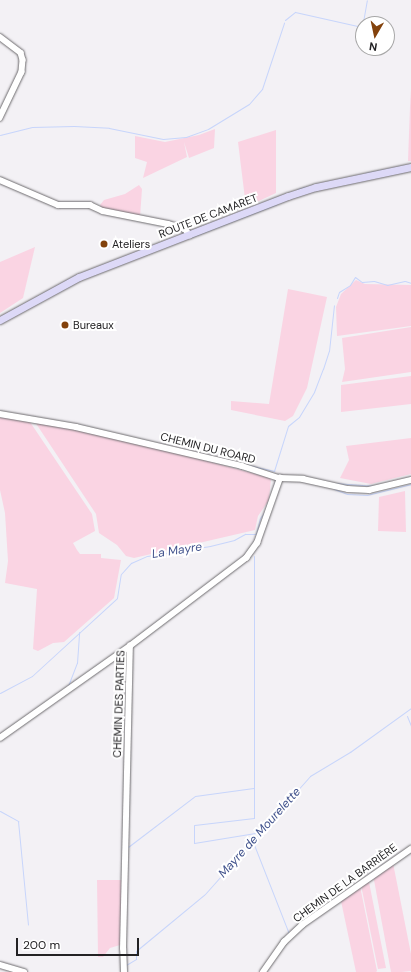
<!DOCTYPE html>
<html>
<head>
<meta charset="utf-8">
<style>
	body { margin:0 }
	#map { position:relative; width:411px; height:972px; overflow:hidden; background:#f3f1f5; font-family:"DM Sans",sans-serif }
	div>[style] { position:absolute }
	.green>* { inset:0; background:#fad4e3 }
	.stream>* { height:1px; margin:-0.5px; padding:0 0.5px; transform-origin:0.5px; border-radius:0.5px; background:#c7d5fb }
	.roads { filter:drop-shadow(0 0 1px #6d6b6e) drop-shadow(0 0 1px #6d6b6e) }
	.minor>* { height:5.5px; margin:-2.75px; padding:0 2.75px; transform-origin:2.75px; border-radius:2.75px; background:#fff }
	.major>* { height:7px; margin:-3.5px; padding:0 3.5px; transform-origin:3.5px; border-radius:3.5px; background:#ddd9f7 }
	.dots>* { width:11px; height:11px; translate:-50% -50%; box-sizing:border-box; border:2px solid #fff; border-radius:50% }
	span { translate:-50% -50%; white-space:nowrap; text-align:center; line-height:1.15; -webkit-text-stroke:4px #fff; paint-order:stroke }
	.street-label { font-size:11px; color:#232224 }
	.poi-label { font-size:11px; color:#232224 }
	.left { translate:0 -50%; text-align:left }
	.water-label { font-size:12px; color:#42538d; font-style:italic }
	.north { position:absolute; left:355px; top:16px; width:40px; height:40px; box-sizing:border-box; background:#fff; border:1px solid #a7a7a7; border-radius:50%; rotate:189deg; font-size:11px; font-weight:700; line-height:16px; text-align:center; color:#232224 }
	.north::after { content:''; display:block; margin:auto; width:14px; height:18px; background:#83420c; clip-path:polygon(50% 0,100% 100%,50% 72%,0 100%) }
	.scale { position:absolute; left:16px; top:938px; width:123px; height:18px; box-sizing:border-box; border:2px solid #232224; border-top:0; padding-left:5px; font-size:12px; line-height:14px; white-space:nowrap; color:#232224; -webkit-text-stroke:3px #fff; paint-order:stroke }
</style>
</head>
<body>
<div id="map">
	<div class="green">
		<i style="clip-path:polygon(411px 89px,411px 161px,408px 161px,410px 107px)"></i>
		<i style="clip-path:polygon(215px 129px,214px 148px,189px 158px,184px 142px,187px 157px,143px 178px,147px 162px,135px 158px,135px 136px,165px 142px,199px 135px)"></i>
		<i style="clip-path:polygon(276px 130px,276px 193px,246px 207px,238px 142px)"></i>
		<i style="clip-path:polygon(139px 185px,142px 189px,140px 217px,102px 209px,100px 205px,104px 200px,125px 194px)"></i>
		<i style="clip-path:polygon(35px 247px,23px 298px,0 313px,0 262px)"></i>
		<i style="clip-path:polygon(356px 280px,365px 284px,411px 285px,411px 326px,337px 336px,336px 307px,341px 294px)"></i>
		<i style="clip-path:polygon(288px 289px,327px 297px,307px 388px,293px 416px,285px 421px,231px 410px,231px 401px,269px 404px)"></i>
		<i style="clip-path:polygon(411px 327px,411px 372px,342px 382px,345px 369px,342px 338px)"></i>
		<i style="clip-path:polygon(411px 376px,411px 404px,341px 412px,341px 385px)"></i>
		<i style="clip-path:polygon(0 417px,28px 419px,92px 514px,95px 531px,73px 543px,77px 550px,80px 554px,101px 554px,101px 558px,121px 560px,114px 598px,64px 642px,53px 643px,38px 651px,33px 649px,37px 589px,5px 583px,8px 561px,5px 513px,0 490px)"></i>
		<i style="clip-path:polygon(41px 421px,188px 456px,271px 478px,269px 500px,258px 516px,255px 530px,134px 558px,126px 556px,117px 545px,99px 533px,96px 514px,35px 422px)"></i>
		<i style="clip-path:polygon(411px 438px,411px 474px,371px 484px,340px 478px,349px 460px,346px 446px)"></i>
		<i style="clip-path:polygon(405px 491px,406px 532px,378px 531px,379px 497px)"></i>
		<i style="clip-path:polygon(393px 863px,411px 954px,411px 971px,402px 972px,391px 972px,374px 880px,375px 875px)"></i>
		<i style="clip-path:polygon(97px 880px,122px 880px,120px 945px,110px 948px,103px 957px,98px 957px)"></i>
		<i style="clip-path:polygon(369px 882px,386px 968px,378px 969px,361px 885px)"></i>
		<i style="clip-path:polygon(360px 886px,377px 971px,376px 972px,356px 972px,341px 901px)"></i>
	</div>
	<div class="stream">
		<i style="left:285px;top:20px;width:13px;rotate:-39deg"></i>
		<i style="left:295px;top:12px;width:64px;rotate:12.7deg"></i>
		<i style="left:357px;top:26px;width:7px;rotate:-34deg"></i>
		<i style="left:363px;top:22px;width:22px;rotate:-80deg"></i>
		<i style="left:0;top:135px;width:33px;rotate:-14deg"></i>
		<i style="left:32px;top:127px;width:42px;rotate:-1.4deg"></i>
		<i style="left:74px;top:126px;width:35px;rotate:3deg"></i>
		<i style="left:109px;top:128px;width:55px;rotate:11.5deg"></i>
		<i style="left:163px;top:139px;width:23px;rotate:-5deg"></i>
		<i style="left:186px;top:137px;width:23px;rotate:-20deg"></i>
		<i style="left:208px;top:129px;width:48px;rotate:-31.4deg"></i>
		<i style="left:249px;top:104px;width:20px;rotate:-49deg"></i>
		<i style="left:262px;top:89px;width:70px;rotate:-71.6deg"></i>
		<i style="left:365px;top:173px;width:37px;rotate:-11deg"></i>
		<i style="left:298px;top:189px;width:7px;rotate:-16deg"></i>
		<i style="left:191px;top:237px;width:92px;rotate:-21deg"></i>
		<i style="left:337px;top:298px;width:6px;rotate:-72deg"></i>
		<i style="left:339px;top:292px;width:13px;rotate:-32deg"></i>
		<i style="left:350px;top:285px;width:9px;rotate:-58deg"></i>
		<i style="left:355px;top:277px;width:9px;rotate:36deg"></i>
		<i style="left:362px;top:282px;width:12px;rotate:-5deg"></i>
		<i style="left:374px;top:281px;width:14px;rotate:17deg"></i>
		<i style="left:387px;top:285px;width:18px;rotate:-13deg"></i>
		<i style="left:405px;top:281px;width:6px;rotate:18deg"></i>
		<i style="left:196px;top:452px;width:5px;rotate:22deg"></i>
		<i style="left:210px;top:456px;width:66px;rotate:13.2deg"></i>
		<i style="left:274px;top:471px;width:47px;rotate:-72.7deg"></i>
		<i style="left:288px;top:426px;width:14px;rotate:-39deg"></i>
		<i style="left:299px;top:417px;width:29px;rotate:-59deg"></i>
		<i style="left:314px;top:392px;width:25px;rotate:-69deg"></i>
		<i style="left:323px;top:369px;width:19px;rotate:-72deg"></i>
		<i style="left:329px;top:351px;width:46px;rotate:-83.8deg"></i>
		<i style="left:280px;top:475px;width:5px;rotate:11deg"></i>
		<i style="left:328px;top:482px;width:5px;rotate:11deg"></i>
		<i style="left:334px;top:483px;width:39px;rotate:4deg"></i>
		<i style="left:334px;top:489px;width:14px;rotate:21deg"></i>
		<i style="left:347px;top:494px;width:20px;rotate:3deg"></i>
		<i style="left:367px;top:495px;width:45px;rotate:-14deg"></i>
		<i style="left:270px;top:498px;width:21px;rotate:-73deg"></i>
		<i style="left:254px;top:556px;width:262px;rotate:90deg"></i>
		<i style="left:254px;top:818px;width:60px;rotate:173.3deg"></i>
		<i style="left:194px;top:825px;width:18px;rotate:90deg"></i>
		<i style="left:194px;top:843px;width:62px;rotate:-9.3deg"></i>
		<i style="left:68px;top:686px;width:25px;rotate:-69deg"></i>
		<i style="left:77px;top:663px;width:31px;rotate:-86deg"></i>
		<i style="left:0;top:693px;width:36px;rotate:-28deg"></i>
		<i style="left:32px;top:676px;width:115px;rotate:-42.5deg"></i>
		<i style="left:117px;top:598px;width:24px;rotate:-81deg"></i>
		<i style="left:121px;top:574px;width:15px;rotate:-48deg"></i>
		<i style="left:131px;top:563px;width:17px;rotate:-24deg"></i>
		<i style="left:147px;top:556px;width:64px;rotate:-9deg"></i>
		<i style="left:210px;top:546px;width:25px;rotate:-14deg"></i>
		<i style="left:234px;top:540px;width:13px;rotate:-29deg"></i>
		<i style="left:245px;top:534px;width:11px"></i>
		<i style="left:256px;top:534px;width:16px;rotate:-76deg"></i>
		<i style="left:260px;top:518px;width:10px;rotate:-53deg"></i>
		<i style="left:407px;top:716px;width:11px;rotate:68deg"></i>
		<i style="left:0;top:811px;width:21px;rotate:29deg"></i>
		<i style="left:18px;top:821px;width:104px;rotate:84.5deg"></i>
		<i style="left:253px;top:842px;width:99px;rotate:68.6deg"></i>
		<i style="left:128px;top:847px;width:84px;rotate:-37.3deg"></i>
		<i style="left:195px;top:796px;width:59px;rotate:-7.9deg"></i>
		<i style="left:126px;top:965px;width:12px;rotate:-31deg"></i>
		<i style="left:136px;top:959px;width:8px;rotate:-90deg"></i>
		<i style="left:136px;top:951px;width:89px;rotate:-39.6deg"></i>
		<i style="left:205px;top:894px;width:158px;rotate:-48.3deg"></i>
		<i style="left:310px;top:776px;width:47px;rotate:-31deg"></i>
		<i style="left:350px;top:752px;width:75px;rotate:-35.8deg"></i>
	</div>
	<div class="roads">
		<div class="minor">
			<i style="left:0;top:37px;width:26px;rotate:37deg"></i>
			<i style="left:21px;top:53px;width:7px;rotate:74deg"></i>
			<i style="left:23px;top:60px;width:12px;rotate:95deg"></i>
			<i style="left:22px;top:72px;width:51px;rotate:115.6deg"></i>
			<i style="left:0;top:180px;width:63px;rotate:23.3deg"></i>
			<i style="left:58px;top:205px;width:32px"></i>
			<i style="left:90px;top:205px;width:14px;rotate:25deg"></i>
			<i style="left:103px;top:211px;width:66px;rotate:11.3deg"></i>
			<i style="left:168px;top:224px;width:18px;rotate:16deg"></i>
			<i style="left:185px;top:229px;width:8px;rotate:50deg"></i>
			<i style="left:0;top:414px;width:77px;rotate:9.7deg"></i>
			<i style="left:76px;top:427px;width:171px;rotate:13.2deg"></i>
			<i style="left:242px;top:466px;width:40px;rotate:18deg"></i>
			<i style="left:280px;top:478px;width:23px;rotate:2deg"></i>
			<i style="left:303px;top:479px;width:46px;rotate:12.5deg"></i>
			<i style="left:348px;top:489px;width:21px;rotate:3deg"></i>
			<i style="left:369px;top:490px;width:43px;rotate:-13.4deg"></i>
			<i style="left:0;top:738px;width:159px;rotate:-35.3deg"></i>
			<i style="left:130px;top:646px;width:146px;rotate:-37.2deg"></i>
			<i style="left:246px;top:558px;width:19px;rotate:-54deg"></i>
			<i style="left:257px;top:543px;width:69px;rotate:-70.5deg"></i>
			<i style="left:0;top:965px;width:25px;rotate:16deg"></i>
			<i style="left:124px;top:972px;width:23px;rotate:-92deg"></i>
			<i style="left:123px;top:949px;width:303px;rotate:-88.7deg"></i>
			<i style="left:263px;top:972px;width:37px;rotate:-55deg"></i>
			<i style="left:284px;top:942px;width:25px;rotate:-43deg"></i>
			<i style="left:302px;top:925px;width:133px;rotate:-34.9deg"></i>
		</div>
		<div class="major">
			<i style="left:0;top:320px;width:90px;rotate:-28.6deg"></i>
			<i style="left:79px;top:277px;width:224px;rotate:-21.2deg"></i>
			<i style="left:288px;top:196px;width:29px;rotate:-18deg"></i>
			<i style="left:316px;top:187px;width:97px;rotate:-11.9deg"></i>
		</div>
	</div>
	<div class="dots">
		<i style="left:104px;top:244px;background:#83420c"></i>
		<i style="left:65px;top:325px;background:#83420c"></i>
	</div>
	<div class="street-label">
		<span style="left:208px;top:216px;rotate:-21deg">ROUTE DE CAMARET</span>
		<span style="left:208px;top:448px;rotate:14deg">CHEMIN DU ROARD</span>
		<span style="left:119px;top:704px;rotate:-88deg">CHEMIN DES PARTIES</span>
		<span style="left:345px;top:883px;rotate:-36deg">CHEMIN DE LA BARRIÈRE</span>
	</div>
	<div class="poi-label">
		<span class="left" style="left:112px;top:244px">Ateliers</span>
		<span class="left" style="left:73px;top:325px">Bureaux</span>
	</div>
	<div class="water-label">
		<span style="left:177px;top:551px;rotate:-9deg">La Mayre</span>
		<span style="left:260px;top:833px;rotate:-48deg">Mayre de Mourelette</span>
	</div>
	<div class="north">N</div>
	<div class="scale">200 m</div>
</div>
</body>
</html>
